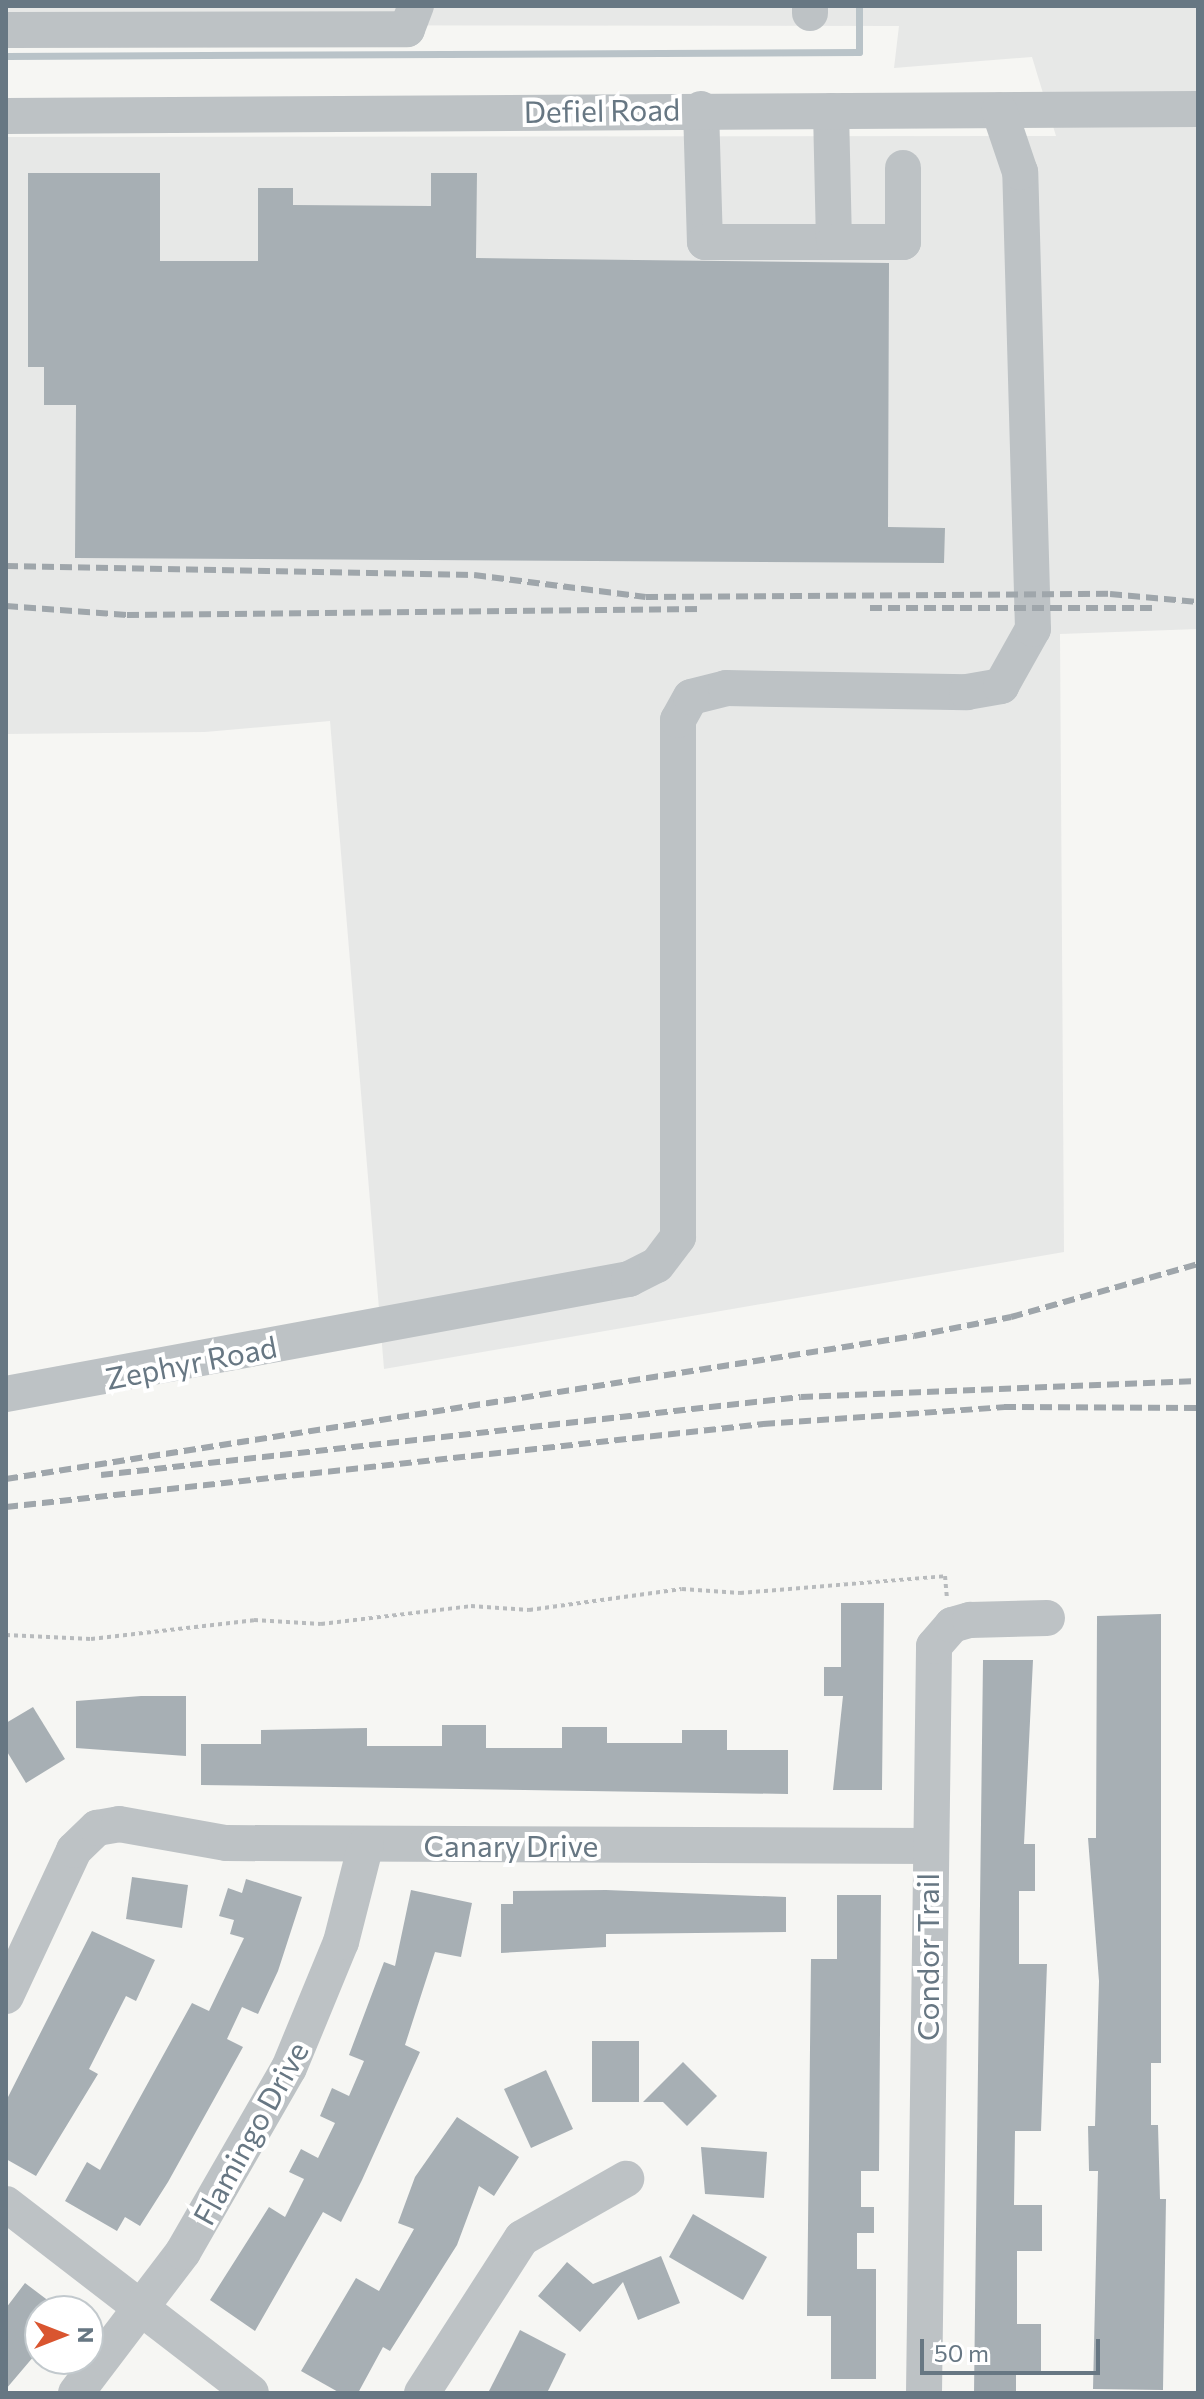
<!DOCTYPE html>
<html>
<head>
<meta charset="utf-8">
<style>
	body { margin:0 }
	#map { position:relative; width:1204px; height:2399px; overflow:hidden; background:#f6f6f3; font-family:Commissioner,sans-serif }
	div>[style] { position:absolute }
	.built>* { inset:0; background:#e7e8e7 }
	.stream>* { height:7px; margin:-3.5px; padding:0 3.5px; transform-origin:3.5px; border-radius:3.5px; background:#b9c3c8 }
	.building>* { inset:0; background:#a7afb4 }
	.path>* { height:4px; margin-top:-2px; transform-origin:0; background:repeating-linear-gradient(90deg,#b8bbbd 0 4px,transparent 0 8px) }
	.minor>* { height:36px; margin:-18px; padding:0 18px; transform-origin:18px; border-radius:18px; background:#bdc2c5 }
	.rail>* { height:6px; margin-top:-3px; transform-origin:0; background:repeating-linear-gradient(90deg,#9fa6ab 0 12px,transparent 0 18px) }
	span { translate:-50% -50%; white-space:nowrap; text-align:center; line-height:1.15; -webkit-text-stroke:8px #fff; paint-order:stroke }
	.street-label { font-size:30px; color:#677783 }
	.frame { position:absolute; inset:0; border:8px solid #677783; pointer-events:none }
	.north { position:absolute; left:24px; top:2295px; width:80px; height:80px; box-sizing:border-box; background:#fff; border:2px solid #c2c9cd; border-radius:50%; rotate:90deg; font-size:22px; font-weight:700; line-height:32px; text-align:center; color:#677783 }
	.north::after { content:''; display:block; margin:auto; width:28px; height:36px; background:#d95530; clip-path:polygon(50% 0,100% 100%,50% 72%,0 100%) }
	.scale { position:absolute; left:920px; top:2339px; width:180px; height:36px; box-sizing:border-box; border:4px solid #677783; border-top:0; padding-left:10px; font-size:24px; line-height:28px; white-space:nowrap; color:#677783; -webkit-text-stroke:6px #fff; paint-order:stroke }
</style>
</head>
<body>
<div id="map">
	<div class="built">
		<i style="clip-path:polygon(6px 6px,1198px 6px,1198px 629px,1060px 634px,1064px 1252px,384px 1369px,330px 721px,205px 732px,6px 734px,6px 137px,1056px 136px,1032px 57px,894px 68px,899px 26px,6px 25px)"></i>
	</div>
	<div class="stream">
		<i style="left:6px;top:56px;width:853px;rotate:-0.27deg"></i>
		<i style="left:859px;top:52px;width:45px;rotate:-90deg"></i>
	</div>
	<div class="building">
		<i style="clip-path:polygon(28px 173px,160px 173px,160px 261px,258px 261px,258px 188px,293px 188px,293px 205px,431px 206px,431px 173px,477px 173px,476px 258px,889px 263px,888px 527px,945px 528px,944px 563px,75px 558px,76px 405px,44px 405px,44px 367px,28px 367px)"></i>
		<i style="clip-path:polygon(841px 1603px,884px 1603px,882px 1790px,833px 1790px,843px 1696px,824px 1696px,824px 1667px,841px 1667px)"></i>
		<i style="clip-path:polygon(1161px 1614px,1161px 2063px,1151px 2063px,1151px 2125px,1158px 2125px,1160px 2199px,1166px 2199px,1163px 2390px,1093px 2389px,1098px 2171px,1089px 2171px,1088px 2126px,1095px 2126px,1099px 1981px,1088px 1838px,1096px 1838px,1097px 1616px)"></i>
		<i style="clip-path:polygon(983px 1660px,1033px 1660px,1024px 1844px,1035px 1844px,1035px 1891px,1019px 1891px,1019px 1964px,1047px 1964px,1041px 2131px,1015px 2131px,1014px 2205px,1042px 2205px,1042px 2251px,1017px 2251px,1017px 2324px,1041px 2324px,1041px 2372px,1016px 2372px,1016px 2393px,974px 2393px)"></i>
		<i style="clip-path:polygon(141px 1696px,186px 1696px,186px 1756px,76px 1748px,76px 1701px)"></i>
		<i style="clip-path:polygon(33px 1707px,65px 1759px,26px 1783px,6px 1750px,6px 1723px)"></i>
		<i style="clip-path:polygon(442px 1725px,486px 1725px,486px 1748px,562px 1748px,562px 1727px,607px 1727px,607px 1743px,682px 1743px,682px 1730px,727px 1730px,727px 1750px,788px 1750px,788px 1794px,201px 1785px,201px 1744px,261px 1744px,261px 1730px,367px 1728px,367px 1746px,442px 1746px)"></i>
		<i style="clip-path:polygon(132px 1877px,188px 1885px,182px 1928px,126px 1919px)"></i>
		<i style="clip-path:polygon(246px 1879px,302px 1897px,278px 1971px,258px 2014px,242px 2007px,227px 2039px,243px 2047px,168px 2182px,140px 2226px,125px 2217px,117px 2231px,65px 2201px,87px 2162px,100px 2170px,192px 2003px,209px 2011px,244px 1938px,230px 1934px,234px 1920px,219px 1916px,228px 1888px,242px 1893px)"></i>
		<i style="clip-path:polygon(411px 1890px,472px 1903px,461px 1957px,435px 1952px,405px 2045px,420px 2052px,362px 2180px,341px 2222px,323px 2212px,255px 2331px,210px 2300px,269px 2207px,285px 2217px,304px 2179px,289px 2172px,301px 2149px,318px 2158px,335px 2123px,320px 2116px,332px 2088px,349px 2096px,364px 2061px,349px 2055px,384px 1962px,395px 1966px)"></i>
		<i style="clip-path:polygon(606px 1890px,786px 1897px,786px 1932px,606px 1934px,606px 1947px,501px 1953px,501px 1904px,513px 1904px,513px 1891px)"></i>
		<i style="clip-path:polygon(837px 1895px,881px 1895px,879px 2171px,861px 2171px,861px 2207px,874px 2207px,874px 2233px,857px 2233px,857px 2269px,876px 2269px,876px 2379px,831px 2379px,831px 2316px,807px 2316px,811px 1959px,837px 1959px)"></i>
		<i style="clip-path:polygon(92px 1931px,155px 1960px,136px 2001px,126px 1996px,89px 2069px,98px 2074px,36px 2176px,6px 2159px,6px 2101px)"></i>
		<i style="clip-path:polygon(592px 2041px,639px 2041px,639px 2102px,592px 2102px)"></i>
		<i style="clip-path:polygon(683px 2062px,717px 2096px,687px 2126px,663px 2102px,643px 2102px)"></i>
		<i style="clip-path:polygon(546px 2070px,573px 2129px,531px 2148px,504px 2089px)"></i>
		<i style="clip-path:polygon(457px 2117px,519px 2157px,494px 2196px,479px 2186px,457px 2245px,390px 2351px,383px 2347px,358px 2393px,340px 2393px,301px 2371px,356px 2278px,379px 2291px,414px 2229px,398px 2223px,415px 2177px)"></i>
		<i style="clip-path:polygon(701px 2147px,767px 2152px,764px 2198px,705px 2194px)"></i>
		<i style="clip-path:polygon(693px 2214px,767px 2257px,743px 2300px,669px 2257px)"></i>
		<i style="clip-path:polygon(661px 2256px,680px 2303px,638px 2320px,623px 2282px,580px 2332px,538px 2296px,567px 2262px,593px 2284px)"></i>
		<i style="clip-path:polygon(25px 2283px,62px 2311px,40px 2311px,40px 2349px,6px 2389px,6px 2308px)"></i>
		<i style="clip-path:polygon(520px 2330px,566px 2354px,547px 2393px,488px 2393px)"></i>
	</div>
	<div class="path">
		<i style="left:6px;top:1635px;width:85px;rotate:2.7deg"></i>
		<i style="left:91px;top:1639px;width:164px;rotate:-6.6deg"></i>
		<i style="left:254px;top:1620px;width:67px;rotate:3.4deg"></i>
		<i style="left:321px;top:1624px;width:151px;rotate:-6.8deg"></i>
		<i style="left:471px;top:1606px;width:58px;rotate:3.9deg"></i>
		<i style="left:529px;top:1610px;width:154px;rotate:-7.8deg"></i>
		<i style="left:682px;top:1589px;width:58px;rotate:3.9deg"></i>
		<i style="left:740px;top:1593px;width:206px;rotate:-4.7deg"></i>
		<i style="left:945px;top:1576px;width:22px;rotate:85deg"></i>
	</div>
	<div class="minor">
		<i style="left:810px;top:13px;width:7px;rotate:-90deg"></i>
		<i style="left:6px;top:30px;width:401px;rotate:-0.1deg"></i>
		<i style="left:407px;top:29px;width:25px;rotate:-69deg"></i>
		<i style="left:701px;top:109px;width:133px;rotate:88.3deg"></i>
		<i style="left:705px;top:242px;width:129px"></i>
		<i style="left:831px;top:111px;width:131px;rotate:88.7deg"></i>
		<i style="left:834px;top:242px;width:69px"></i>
		<i style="left:903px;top:242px;width:74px;rotate:-90deg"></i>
		<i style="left:6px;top:116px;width:1192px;rotate:-0.34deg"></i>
		<i style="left:6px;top:1394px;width:634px;rotate:-10.46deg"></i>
		<i style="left:629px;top:1279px;width:31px;rotate:-27deg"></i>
		<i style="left:657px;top:1265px;width:35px;rotate:-53deg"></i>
		<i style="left:678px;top:1237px;width:517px;rotate:-90deg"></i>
		<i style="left:678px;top:720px;width:26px;rotate:-61deg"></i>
		<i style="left:691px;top:697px;width:36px;rotate:-14deg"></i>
		<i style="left:726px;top:688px;width:241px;rotate:1deg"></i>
		<i style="left:967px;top:692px;width:35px;rotate:-10deg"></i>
		<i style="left:1001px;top:686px;width:65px;rotate:-60.7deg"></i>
		<i style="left:1033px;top:629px;width:457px;rotate:-91.6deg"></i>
		<i style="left:1020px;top:172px;width:65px;rotate:-108.7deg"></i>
		<i style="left:6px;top:1996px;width:161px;rotate:-65deg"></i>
		<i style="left:74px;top:1850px;width:32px;rotate:-44deg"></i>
		<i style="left:97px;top:1828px;width:22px;rotate:-10deg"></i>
		<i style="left:119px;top:1824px;width:109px;rotate:10.1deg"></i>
		<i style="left:226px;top:1843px;width:702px;rotate:0.24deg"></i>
		<i style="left:6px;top:2204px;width:309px;rotate:37.6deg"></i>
		<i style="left:76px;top:2393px;width:177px;rotate:-52.8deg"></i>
		<i style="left:183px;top:2252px;width:212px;rotate:-60.1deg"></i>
		<i style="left:289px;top:2068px;width:136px;rotate:-67.6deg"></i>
		<i style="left:341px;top:1942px;width:101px;rotate:-75.7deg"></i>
		<i style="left:422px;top:2393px;width:184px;rotate:-57.2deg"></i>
		<i style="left:522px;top:2238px;width:120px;rotate:-29.6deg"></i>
		<i style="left:924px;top:2393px;width:747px;rotate:-89.23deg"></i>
		<i style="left:934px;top:1646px;width:28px;rotate:-49deg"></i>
		<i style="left:952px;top:1625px;width:19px;rotate:-16deg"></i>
		<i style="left:970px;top:1620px;width:77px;rotate:-1.5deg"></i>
	</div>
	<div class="rail">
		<i style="left:6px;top:566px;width:468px;rotate:1.1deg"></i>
		<i style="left:474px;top:575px;width:173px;rotate:7.3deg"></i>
		<i style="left:646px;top:597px;width:464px;rotate:-0.4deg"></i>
		<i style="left:1110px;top:594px;width:88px;rotate:5.2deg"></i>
		<i style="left:6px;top:606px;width:121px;rotate:4.3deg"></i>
		<i style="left:127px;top:615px;width:575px;rotate:-0.6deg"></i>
		<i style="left:870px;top:608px;width:284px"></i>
		<i style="left:101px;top:1475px;width:704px;rotate:-6.36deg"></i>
		<i style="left:801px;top:1397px;width:397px;rotate:-2.3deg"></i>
		<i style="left:6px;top:1479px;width:919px;rotate:-8.95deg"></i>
		<i style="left:914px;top:1336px;width:99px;rotate:-11.1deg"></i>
		<i style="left:1011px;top:1317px;width:194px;rotate:-15.8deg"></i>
		<i style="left:6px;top:1507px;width:762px;rotate:-6.26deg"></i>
		<i style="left:763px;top:1424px;width:242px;rotate:-4deg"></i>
		<i style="left:1004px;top:1407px;width:194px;rotate:0.3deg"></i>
	</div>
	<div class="street-label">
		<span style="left:602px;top:110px;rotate:-1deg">Defiel Road</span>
		<span style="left:191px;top:1362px;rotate:-11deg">Zephyr Road</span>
		<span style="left:511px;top:1845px">Canary Drive</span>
		<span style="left:927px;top:1957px;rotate:-90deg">Condor Trail</span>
		<span style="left:250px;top:2133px;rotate:-61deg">Flamingo Drive</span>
	</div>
	<div class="frame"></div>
	<div class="north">N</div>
	<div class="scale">50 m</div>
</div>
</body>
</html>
